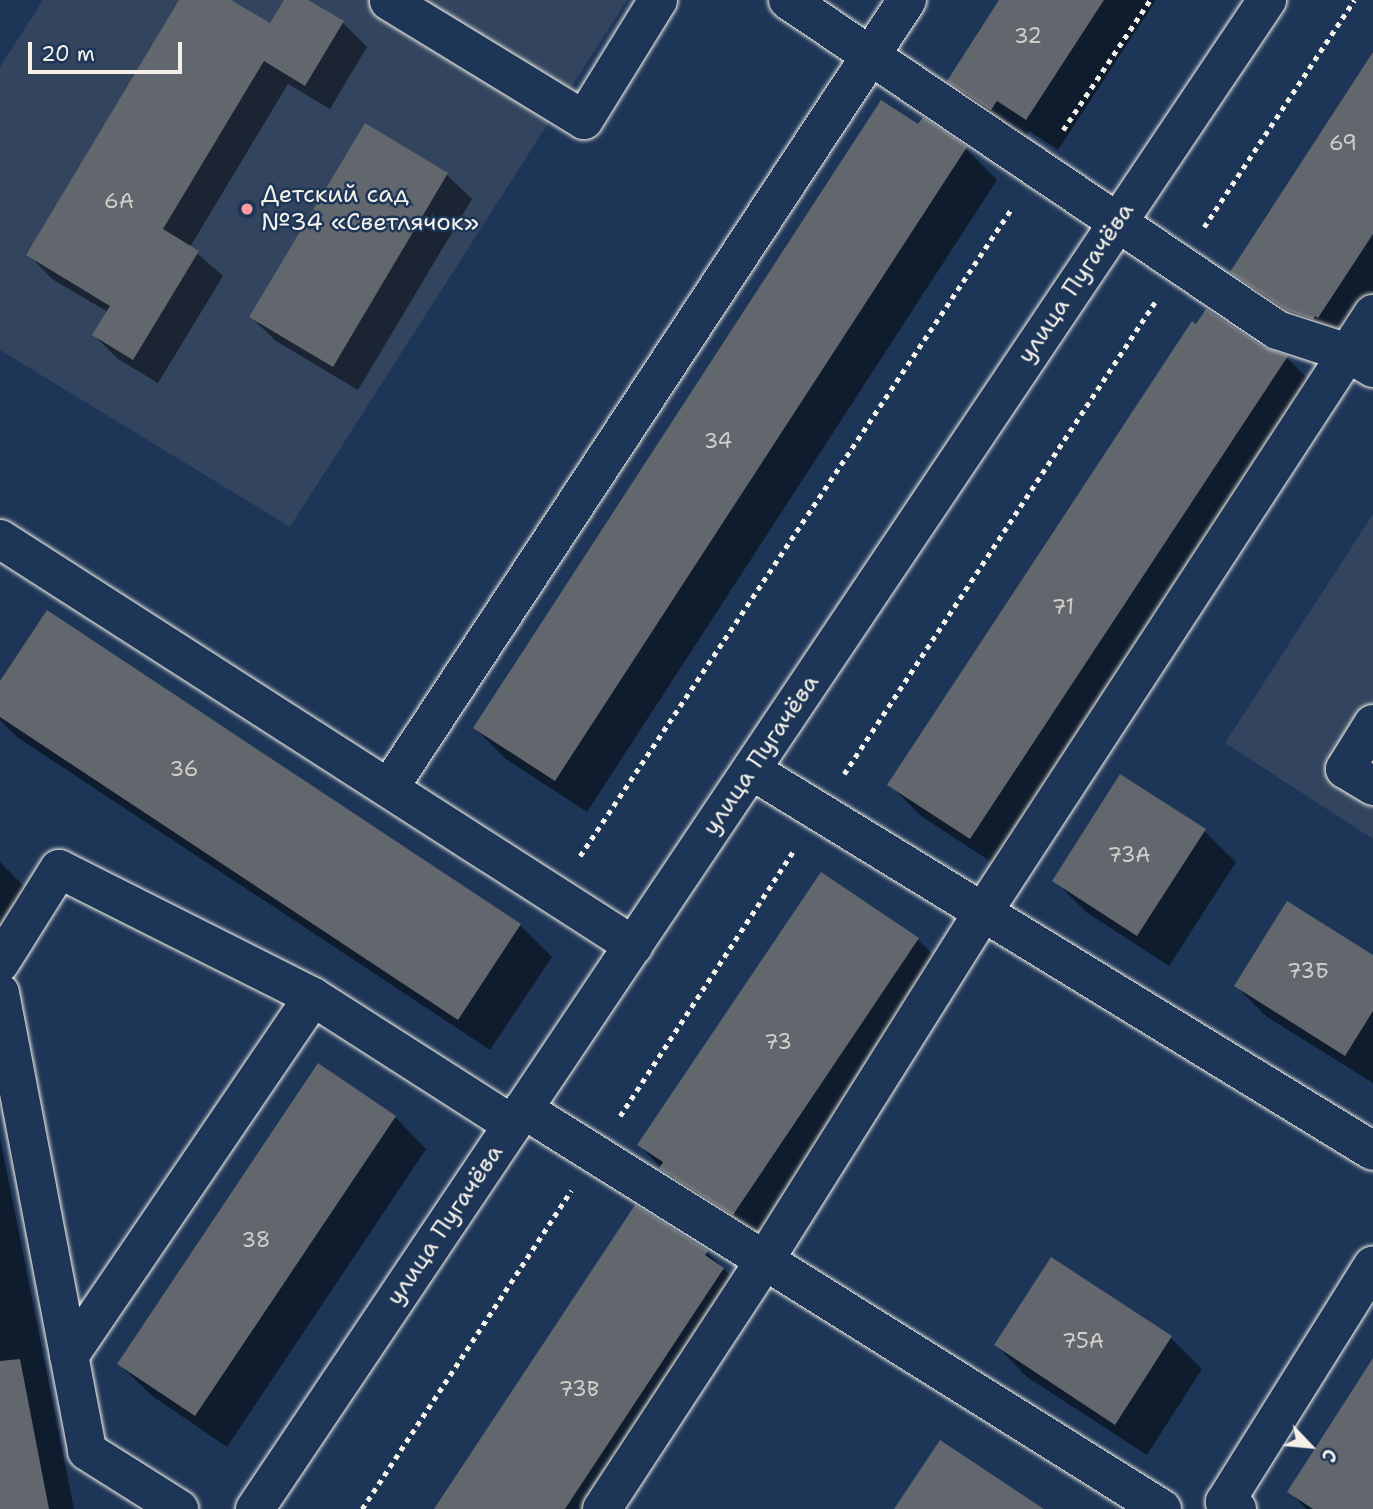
<!DOCTYPE html>
<html>
<head>
<meta charset="utf-8">
<style>
	body { margin:0 }
	#map { position:relative; width:1373px; height:1509px; overflow:hidden; background:#1d3557; font-family:"Shantell Sans",sans-serif }
	div>[style] { position:absolute }
	.built>* { inset:0; background:#32445e }
	.shadow>* { inset:0; background:#0007 }
	.building>* { inset:0; background:#62666d }
	.path>* { height:4.5px; margin-top:-2.25px; transform-origin:0; background:repeating-linear-gradient(90deg,#f4f1e8 0 5px,transparent 0 10px) }
	.roads { filter:drop-shadow(0 0 2px #f4f1e8) drop-shadow(0 0 2px #f4f1e8) }
	.minor>* { height:38px; margin:-19px; padding:0 19px; transform-origin:19px; border-radius:19px; background:#1d3557 }
	.dots>* { width:19px; height:19px; translate:-50% -50%; box-sizing:border-box; border:4px solid #1d3557; border-radius:50% }
	span { translate:-50% -50%; white-space:nowrap; text-align:center; line-height:1.15; -webkit-text-stroke:5px #1d3557; paint-order:stroke }
	.number-label { font-size:21px; color:#d0cec9 }
	.number-label span { -webkit-text-stroke-width:0 }
	.poi-label { font-size:24px; color:#f4f1e8 }
	.left { translate:0 -50%; text-align:left }
	.street-label { font-size:24px; color:#f4f1e8 }
	.north { position:absolute; left:1275px; top:1411px; width:70px; height:70px; -webkit-text-stroke:5px #1d3557; paint-order:stroke; rotate:116deg; font-size:19px; font-weight:700; line-height:28px; text-align:center; color:#f4f1e8 }
	.north::after { content:''; display:block; margin:auto; width:24px; height:32px; background:#f4f1e8; clip-path:polygon(50% 0,100% 100%,50% 72%,0 100%) }
	.scale { position:absolute; left:28px; top:42px; width:154px; height:32px; box-sizing:border-box; border:4px solid #f4f1e8; border-top:0; padding-left:9px; font-size:21px; line-height:24px; white-space:nowrap; color:#f4f1e8; -webkit-text-stroke:5px #1d3557; paint-order:stroke }
</style>
</head>
<body>
<div id="map">
	<div class="built">
		<i style="clip-path:polygon(43px 0,627px 0,290px 527px,0 350px,0 67px)"></i>
		<i style="clip-path:polygon(1373px 514px,1373px 839px,1225px 743px)"></i>
	</div>
	<div class="shadow">
		<i style="clip-path:polygon(181px 0,228px 0,271px 25px,286px 0,305px 0,343px 23px,367px 47px,330px 109px,288px 84px,190px 247px,223px 276px,158px 383px,118px 359px,94px 335px,108px 312px,52px 279px,28px 254px)"></i>
		<i style="clip-path:polygon(1001px 0,1156px 0,1058px 150px,1029px 131px,1023px 141px,980px 112px,949px 80px)"></i>
		<i style="clip-path:polygon(1373px 56px,1373px 313px,1350px 349px,1264px 303px,1232px 272px)"></i>
		<i style="clip-path:polygon(365px 126px,447px 175px,472px 199px,358px 390px,276px 341px,251px 317px)"></i>
		<i style="clip-path:polygon(919px 126px,966px 149px,997px 180px,587px 812px,506px 759px,475px 728px)"></i>
		<i style="clip-path:polygon(1264px 350px,1287px 358px,1318px 389px,1002px 869px,921px 816px,889px 784px)"></i>
		<i style="clip-path:polygon(48px 612px,520px 925px,552px 957px,490px 1050px,17px 737px,0 720px,0 684px)"></i>
		<i style="clip-path:polygon(1204px 831px,1236px 862px,1169px 966px,1086px 912px,1054px 880px)"></i>
		<i style="clip-path:polygon(0 862px,31px 893px,0 939px)"></i>
		<i style="clip-path:polygon(821px 874px,918px 940px,950px 971px,765px 1245px,693px 1200px,639px 1145px)"></i>
		<i style="clip-path:polygon(1373px 957px,1373px 1083px,1267px 1017px,1236px 986px)"></i>
		<i style="clip-path:polygon(395px 1117px,426px 1149px,227px 1447px,151px 1395px,119px 1364px)"></i>
		<i style="clip-path:polygon(0 1138px,74px 1509px,0 1509px)"></i>
		<i style="clip-path:polygon(636px 1207px,707px 1252px,739px 1284px,617px 1509px,436px 1509px)"></i>
		<i style="clip-path:polygon(1051px 1260px,1171px 1338px,1202px 1369px,1147px 1455px,1027px 1377px,996px 1345px)"></i>
		<i style="clip-path:polygon(1373px 1361px,1373px 1509px,1306px 1509px,1289px 1491px)"></i>
	</div>
	<div class="building">
		<i style="clip-path:polygon(179px 0,231px 0,270px 23px,284px 0,308px 0,344px 21px,305px 86px,264px 61px,163px 229px,199px 251px,133px 360px,92px 335px,110px 306px,26px 255px)"></i>
		<i style="clip-path:polygon(999px 0,1104px 0,1026px 120px,997px 101px,991px 110px,947px 81px)"></i>
		<i style="clip-path:polygon(1373px 52px,1373px 234px,1318px 318px,1315px 316px,1313px 319px,1287px 310px,1230px 272px)"></i>
		<i style="clip-path:polygon(881px 100px,918px 124px,923px 117px,967px 147px,555px 781px,473px 728px)"></i>
		<i style="clip-path:polygon(365px 123px,448px 173px,333px 367px,249px 317px)"></i>
		<i style="clip-path:polygon(1206px 309px,1265px 348px,1288px 356px,970px 839px,887px 785px,1192px 321px,1196px 324px)"></i>
		<i style="clip-path:polygon(47px 610px,521px 924px,458px 1020px,0 717px,0 681px)"></i>
		<i style="clip-path:polygon(1120px 774px,1206px 829px,1137px 936px,1052px 881px)"></i>
		<i style="clip-path:polygon(821px 872px,919px 938px,733px 1215px,659px 1168px,663px 1162px,637px 1145px)"></i>
		<i style="clip-path:polygon(1287px 901px,1373px 955px,1373px 1011px,1345px 1056px,1234px 986px)"></i>
		<i style="clip-path:polygon(318px 1063px,396px 1116px,195px 1416px,117px 1364px)"></i>
		<i style="clip-path:polygon(635px 1205px,708px 1251px,705px 1255px,724px 1268px,565px 1509px,434px 1509px)"></i>
		<i style="clip-path:polygon(1051px 1257px,1172px 1336px,1115px 1425px,994px 1345px)"></i>
		<i style="clip-path:polygon(1373px 1358px,1373px 1509px,1313px 1509px,1287px 1492px)"></i>
		<i style="clip-path:polygon(20px 1359px,49px 1509px,0 1509px,0 1361px)"></i>
		<i style="clip-path:polygon(940px 1440px,1044px 1509px,894px 1509px)"></i>
	</div>
	<div class="path">
		<i style="left:1063px;top:130px;width:156px;rotate:-56.2deg"></i>
		<i style="left:1204px;top:227px;width:272px;rotate:-56.5deg"></i>
		<i style="left:844px;top:774px;width:565px;rotate:-56.62deg"></i>
		<i style="left:580px;top:856px;width:779px;rotate:-56.31deg"></i>
		<i style="left:620px;top:1116px;width:319px;rotate:-56.8deg"></i>
		<i style="left:362px;top:1509px;width:381px;rotate:-56.7deg"></i>
	</div>
	<div class="roads">
		<div class="minor">
			<i style="left:788px;top:0;width:590px;rotate:34.01deg"></i>
			<i style="left:1277px;top:330px;width:75px;rotate:17.9deg"></i>
			<i style="left:1348px;top:353px;width:29px;rotate:31deg"></i>
			<i style="left:389px;top:1px;width:228px;rotate:31.4deg"></i>
			<i style="left:584px;top:120px;width:141px;rotate:-58.3deg"></i>
			<i style="left:0;top:539px;width:753px;rotate:32.7deg"></i>
			<i style="left:1373px;top:724px;width:53px;rotate:121.9deg"></i>
			<i style="left:1345px;top:769px;width:33px;rotate:31deg"></i>
			<i style="left:751px;top:770px;width:729px;rotate:31.49deg"></i>
			<i style="left:389px;top:788px;width:943px;rotate:-56.68deg"></i>
			<i style="left:0;top:963px;width:111px;rotate:-57.9deg"></i>
			<i style="left:59px;top:869px;width:284px;rotate:26.7deg"></i>
			<i style="left:0;top:993px;width:466px;rotate:79.2deg"></i>
			<i style="left:87px;top:1451px;width:109px;rotate:32.2deg"></i>
			<i style="left:523px;top:1109px;width:754px;rotate:32.05deg"></i>
			<i style="left:69px;top:1356px;width:434px;rotate:-55.8deg"></i>
			<i style="left:313px;top:997px;width:237px;rotate:32.6deg"></i>
			<i style="left:255px;top:1509px;width:1817px;rotate:-56.15deg"></i>
			<i style="left:602px;top:1509px;width:296px;rotate:-56.8deg"></i>
			<i style="left:764px;top:1261px;width:412px;rotate:-57.9deg"></i>
			<i style="left:983px;top:912px;width:714px;rotate:-56.89deg"></i>
			<i style="left:1237px;top:1509px;width:14px;rotate:-150deg"></i>
			<i style="left:1225px;top:1502px;width:279px;rotate:-58deg"></i>
		</div>
	</div>
	<div class="dots">
		<i style="left:247px;top:209px;background:#ff9aa2"></i>
	</div>
	<div class="number-label">
		<span style="left:1028px;top:36px">32</span>
		<span style="left:1343px;top:143px">69</span>
		<span style="left:119px;top:201px">6А</span>
		<span style="left:718px;top:441px">34</span>
		<span style="left:1063px;top:607px">71</span>
		<span style="left:184px;top:769px">36</span>
		<span style="left:1129px;top:855px">73А</span>
		<span style="left:1308px;top:971px">73Б</span>
		<span style="left:778px;top:1042px">73</span>
		<span style="left:256px;top:1240px">38</span>
		<span style="left:1083px;top:1341px">75А</span>
		<span style="left:579px;top:1389px">73В</span>
	</div>
	<div class="poi-label">
		<span class="left" style="left:261px;top:209px">Детский сад<br>№34 «Светлячок»</span>
	</div>
	<div class="street-label">
		<span style="left:1076px;top:283px;rotate:-56deg">улица Пугачёва</span>
		<span style="left:761px;top:755px;rotate:-56deg">улица Пугачёва</span>
		<span style="left:445px;top:1225px;rotate:-56deg">улица Пугачёва</span>
	</div>
	<div class="north">С</div>
	<div class="scale">20 m</div>
</div>
</body>
</html>
